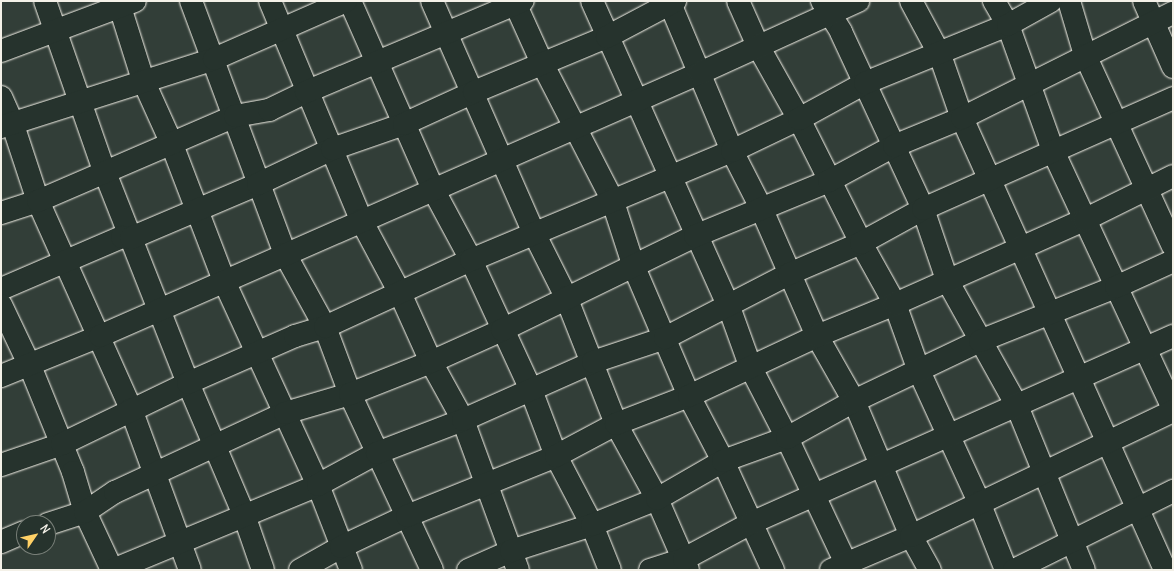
<!DOCTYPE html>
<html>
<head>
<meta charset="utf-8">
<style>
	body { margin:0 }
	#map { position:relative; width:1174px; height:571px; overflow:hidden; background:#323e38; font-family:Delius,sans-serif }
	div>[style] { position:absolute }
	.roads { filter:drop-shadow(0 0 1px #f4f1e8) drop-shadow(0 0 1px #f4f1e8) }
	.minor>* { height:22px; margin:-11px; padding:0 11px; transform-origin:11px; border-radius:11px; background:#26332d }
	span { translate:-50% -50%; white-space:nowrap; text-align:center; line-height:1.15; -webkit-text-stroke:4px #26332d; paint-order:stroke }
	.frame { position:absolute; inset:0; border:2px solid #f4f1e8; pointer-events:none }
	.north { position:absolute; left:16px; top:515px; width:40px; height:40px; box-sizing:border-box; background:#26332d; border:1px solid #787f78; border-radius:50%; rotate:56deg; font-size:11px; font-weight:700; line-height:16px; text-align:center; color:#f4f1e8 }
	.north::after { content:''; display:block; margin:auto; width:14px; height:18px; background:#ffd166; clip-path:polygon(50% 0,100% 100%,50% 72%,0 100%) }
</style>
</head>
<body>
<div id="map">
	<div class="roads">
		<div class="minor">
			<i style="left:45px;top:1px;width:179px;rotate:70.8deg"></i>
			<i style="left:104px;top:170px;width:229px;rotate:68.5deg"></i>
			<i style="left:188px;top:383px;width:143px;rotate:67deg"></i>
			<i style="left:244px;top:515px;width:58px;rotate:70.9deg"></i>
			<i style="left:191px;top:1px;width:270px;rotate:69.6deg"></i>
			<i style="left:285px;top:254px;width:83px;rotate:61.3deg"></i>
			<i style="left:325px;top:327px;width:72px;rotate:69.5deg"></i>
			<i style="left:350px;top:394px;width:194px;rotate:65deg"></i>
			<i style="left:270px;top:1px;width:237px;rotate:67.4deg"></i>
			<i style="left:361px;top:220px;width:83px;rotate:61.9deg"></i>
			<i style="left:400px;top:293px;width:76px;rotate:65.8deg"></i>
			<i style="left:431px;top:362px;width:66px;rotate:61.1deg"></i>
			<i style="left:463px;top:420px;width:160px;rotate:69.9deg"></i>
			<i style="left:350px;top:1px;width:206px;rotate:66.2deg"></i>
			<i style="left:433px;top:189px;width:81px;rotate:61.8deg"></i>
			<i style="left:471px;top:260px;width:143px;rotate:65.2deg"></i>
			<i style="left:531px;top:390px;width:71px;rotate:69.3deg"></i>
			<i style="left:556px;top:456px;width:78px;rotate:62.4deg"></i>
			<i style="left:592px;top:525px;width:48px;rotate:68.2deg"></i>
			<i style="left:432px;top:1px;width:253px;rotate:66.3deg"></i>
			<i style="left:534px;top:233px;width:72px;rotate:63.4deg"></i>
			<i style="left:566px;top:297px;width:136px;rotate:68.5deg"></i>
			<i style="left:616px;top:424px;width:85px;rotate:61.3deg"></i>
			<i style="left:657px;top:499px;width:77px;rotate:66.4deg"></i>
			<i style="left:514px;top:1px;width:68px;rotate:65.7deg"></i>
			<i style="left:542px;top:63px;width:153px;rotate:62.8deg"></i>
			<i style="left:612px;top:199px;width:71px;rotate:72.1deg"></i>
			<i style="left:634px;top:267px;width:140px;rotate:66.9deg"></i>
			<i style="left:689px;top:396px;width:73px;rotate:62.4deg"></i>
			<i style="left:723px;top:461px;width:120px;rotate:65.4deg"></i>
			<i style="left:592px;top:1px;width:335px;rotate:65.9deg"></i>
			<i style="left:729px;top:307px;width:65px;rotate:70.2deg"></i>
			<i style="left:751px;top:368px;width:79px;rotate:62.8deg"></i>
			<i style="left:787px;top:438px;width:146px;rotate:64.8deg"></i>
			<i style="left:669px;top:1px;width:163px;rotate:67.2deg"></i>
			<i style="left:732px;top:151px;width:66px;rotate:63deg"></i>
			<i style="left:762px;top:210px;width:137px;rotate:66.4deg"></i>
			<i style="left:817px;top:336px;width:75px;rotate:60.4deg"></i>
			<i style="left:854px;top:401px;width:147px;rotate:67.1deg"></i>
			<i style="left:911px;top:536px;width:39px;rotate:61deg"></i>
			<i style="left:738px;top:1px;width:49px;rotate:66deg"></i>
			<i style="left:758px;top:46px;width:84px;rotate:60.7deg"></i>
			<i style="left:799px;top:119px;width:139px;rotate:63.4deg"></i>
			<i style="left:861px;top:243px;width:70px;rotate:60.9deg"></i>
			<i style="left:895px;top:304px;width:71px;rotate:70.3deg"></i>
			<i style="left:919px;top:371px;width:144px;rotate:65.4deg"></i>
			<i style="left:979px;top:502px;width:73px;rotate:68.3deg"></i>
			<i style="left:822px;top:1px;width:36px;rotate:58deg"></i>
			<i style="left:841px;top:32px;width:195px;rotate:65.1deg"></i>
			<i style="left:923px;top:209px;width:75px;rotate:71.3deg"></i>
			<i style="left:947px;top:280px;width:144px;rotate:60.9deg"></i>
			<i style="left:1017px;top:406px;width:177px;rotate:67.8deg"></i>
			<i style="left:911px;top:1px;width:61px;rotate:61.8deg"></i>
			<i style="left:940px;top:55px;width:67px;rotate:70.8deg"></i>
			<i style="left:962px;top:118px;width:495px;rotate:65.8deg"></i>
			<i style="left:994px;top:1px;width:28px;rotate:60deg"></i>
			<i style="left:1008px;top:25px;width:134px;rotate:70.3deg"></i>
			<i style="left:1053px;top:151px;width:284px;rotate:65deg"></i>
			<i style="left:1069px;top:1px;width:56px;rotate:73.5deg"></i>
			<i style="left:1085px;top:55px;width:210px;rotate:65.3deg"></i>
			<i style="left:1144px;top:1px;width:72px;rotate:66.3deg"></i>
			<i style="left:120px;top:7px;width:77px;rotate:72.5deg"></i>
			<i style="left:143px;top:80px;width:68px;rotate:65.7deg"></i>
			<i style="left:171px;top:142px;width:149px;rotate:69.1deg"></i>
			<i style="left:224px;top:281px;width:225px;rotate:65.3deg"></i>
			<i style="left:318px;top:485px;width:91px;rotate:68.8deg"></i>
			<i style="left:1px;top:51px;width:143px;rotate:-20.5deg"></i>
			<i style="left:1px;top:97px;width:27px;rotate:66deg"></i>
			<i style="left:12px;top:122px;width:83px;rotate:71.8deg"></i>
			<i style="left:38px;top:201px;width:228px;rotate:65.9deg"></i>
			<i style="left:131px;top:409px;width:171px;rotate:69.9deg"></i>
			<i style="left:1px;top:127px;width:224px;rotate:-17.7deg"></i>
			<i style="left:214px;top:59px;width:144px;rotate:-23.7deg"></i>
			<i style="left:1px;top:213px;width:39px;rotate:-18deg"></i>
			<i style="left:38px;top:201px;width:215px;rotate:-23.3deg"></i>
			<i style="left:235px;top:116px;width:35px;rotate:-10deg"></i>
			<i style="left:269px;top:110px;width:41px;rotate:-25.9deg"></i>
			<i style="left:306px;top:92px;width:235px;rotate:-22.8deg"></i>
			<i style="left:1px;top:289px;width:132px;rotate:-23.3deg"></i>
			<i style="left:122px;top:237px;width:9px;rotate:6deg"></i>
			<i style="left:131px;top:238px;width:138px;rotate:-23deg"></i>
			<i style="left:258px;top:184px;width:82px;rotate:-25.3deg"></i>
			<i style="left:332px;top:149px;width:76px;rotate:-19.1deg"></i>
			<i style="left:404px;top:124px;width:77px;rotate:-24.6deg"></i>
			<i style="left:474px;top:92px;width:144px;rotate:-22.5deg"></i>
			<i style="left:607px;top:37px;width:77px;rotate:-27.9deg"></i>
			<i style="left:1px;top:305px;width:68px;rotate:64.6deg"></i>
			<i style="left:30px;top:366px;width:114px;rotate:67.9deg"></i>
			<i style="left:73px;top:472px;width:42px;rotate:73.3deg"></i>
			<i style="left:85px;top:512px;width:64px;rotate:65deg"></i>
			<i style="left:1px;top:376px;width:107px;rotate:-22deg"></i>
			<i style="left:100px;top:336px;width:655px;rotate:-23.67deg"></i>
			<i style="left:700px;top:73px;width:174px;rotate:-24.5deg"></i>
			<i style="left:1px;top:465px;width:65px;rotate:-19deg"></i>
			<i style="left:62px;top:444px;width:140px;rotate:-25.8deg"></i>
			<i style="left:188px;top:383px;width:117px;rotate:-23.7deg"></i>
			<i style="left:295px;top:336px;width:31px;rotate:-17deg"></i>
			<i style="left:325px;top:327px;width:161px;rotate:-24.7deg"></i>
			<i style="left:471px;top:260px;width:283px;rotate:-22.7deg"></i>
			<i style="left:732px;top:151px;width:74px;rotate:-25.5deg"></i>
			<i style="left:799px;top:119px;width:75px;rotate:-28.6deg"></i>
			<i style="left:865px;top:83px;width:154px;rotate:-22.1deg"></i>
			<i style="left:1008px;top:25px;width:49px;rotate:-29.2deg"></i>
			<i style="left:48px;top:524px;width:39px;rotate:-18deg"></i>
			<i style="left:85px;top:512px;width:36px;rotate:-34deg"></i>
			<i style="left:115px;top:492px;width:187px;rotate:-24.9deg"></i>
			<i style="left:285px;top:413px;width:68px;rotate:-16.3deg"></i>
			<i style="left:350px;top:394px;width:87px;rotate:-21.6deg"></i>
			<i style="left:431px;top:362px;width:78px;rotate:-24.3deg"></i>
			<i style="left:502px;top:330px;width:215px;rotate:-26deg"></i>
			<i style="left:695px;top:236px;width:145px;rotate:-22.3deg"></i>
			<i style="left:829px;top:181px;width:74px;rotate:-28.3deg"></i>
			<i style="left:894px;top:146px;width:74px;rotate:-22.4deg"></i>
			<i style="left:962px;top:118px;width:236px;rotate:-26.5deg"></i>
			<i style="left:1px;top:542px;width:25px;rotate:-23deg"></i>
			<i style="left:113px;top:570px;width:222px;rotate:-22.5deg"></i>
			<i style="left:318px;top:485px;width:67px;rotate:-28.5deg"></i>
			<i style="left:377px;top:453px;width:92px;rotate:-21deg"></i>
			<i style="left:463px;top:420px;width:142px;rotate:-24deg"></i>
			<i style="left:593px;top:362px;width:76px;rotate:-18.4deg"></i>
			<i style="left:665px;top:338px;width:140px;rotate:-27.3deg"></i>
			<i style="left:789px;top:274px;width:78px;rotate:-23.3deg"></i>
			<i style="left:861px;top:243px;width:71px;rotate:-28.7deg"></i>
			<i style="left:923px;top:209px;width:274px;rotate:-23.9deg"></i>
			<i style="left:300px;top:570px;width:47px;rotate:-29.3deg"></i>
			<i style="left:341px;top:547px;width:73px;rotate:-25.2deg"></i>
			<i style="left:407px;top:516px;width:161px;rotate:-21.9deg"></i>
			<i style="left:556px;top:456px;width:68px;rotate:-28.1deg"></i>
			<i style="left:616px;top:424px;width:78px;rotate:-21deg"></i>
			<i style="left:689px;top:396px;width:141px;rotate:-25.1deg"></i>
			<i style="left:817px;top:336px;width:84px;rotate:-22.3deg"></i>
			<i style="left:895px;top:304px;width:207px;rotate:-24deg"></i>
			<i style="left:1084px;top:220px;width:99px;rotate:-26.3deg"></i>
			<i style="left:468px;top:570px;width:47px;rotate:-23.8deg"></i>
			<i style="left:511px;top:551px;width:85px;rotate:-17.8deg"></i>
			<i style="left:592px;top:525px;width:70px;rotate:-21.8deg"></i>
			<i style="left:657px;top:499px;width:76px;rotate:-29.9deg"></i>
			<i style="left:723px;top:461px;width:68px;rotate:-19.8deg"></i>
			<i style="left:787px;top:438px;width:77px;rotate:-28.9deg"></i>
			<i style="left:854px;top:401px;width:140px;rotate:-25.5deg"></i>
			<i style="left:980px;top:341px;width:146px;rotate:-21.7deg"></i>
			<i style="left:1116px;top:287px;width:63px;rotate:-24.5deg"></i>
			<i style="left:650px;top:570px;width:36px;rotate:-18deg"></i>
			<i style="left:684px;top:559px;width:76px;rotate:-28.2deg"></i>
			<i style="left:751px;top:523px;width:462px;rotate:-23.9deg"></i>
			<i style="left:831px;top:570px;width:87px;rotate:-23deg"></i>
			<i style="left:911px;top:536px;width:290px;rotate:-25.5deg"></i>
			<i style="left:1014px;top:570px;width:178px;rotate:-26.4deg"></i>
		</div>
	</div>
	<div class="frame"></div>
	<div class="north">N</div>
</div>
</body>
</html>
